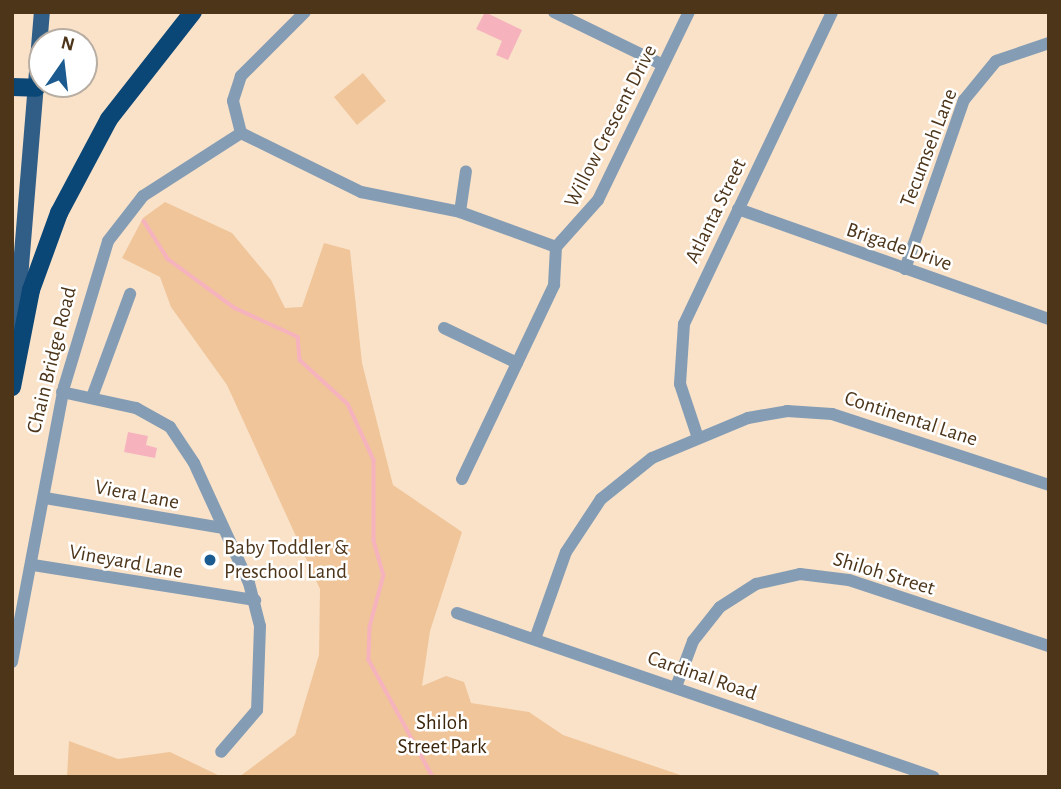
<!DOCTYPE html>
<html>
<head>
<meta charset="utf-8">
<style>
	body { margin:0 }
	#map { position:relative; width:1061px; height:789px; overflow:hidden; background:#fae2c9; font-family:"Alegreya Sans",sans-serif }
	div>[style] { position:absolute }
	.green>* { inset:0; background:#efc599 }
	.water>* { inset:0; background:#f6b3be }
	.stream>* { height:3.5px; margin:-1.75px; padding:0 1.75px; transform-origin:1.75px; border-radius:1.75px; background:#f6b3be }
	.minor>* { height:12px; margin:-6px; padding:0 6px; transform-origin:6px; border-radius:6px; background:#859db4 }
	.major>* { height:16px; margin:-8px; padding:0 8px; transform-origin:8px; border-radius:8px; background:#315e87 }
	.highway>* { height:18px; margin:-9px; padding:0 9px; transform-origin:9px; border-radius:9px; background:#0b4776 }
	.dots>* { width:19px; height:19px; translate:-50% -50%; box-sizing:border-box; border:4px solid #fff; border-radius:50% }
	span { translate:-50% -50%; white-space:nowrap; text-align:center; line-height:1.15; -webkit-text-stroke:5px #fff; paint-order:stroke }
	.street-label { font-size:21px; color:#4d351a }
	.poi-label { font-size:21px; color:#4d351a }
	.left { translate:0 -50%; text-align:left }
	.park-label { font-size:21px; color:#3c260b }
	.frame { position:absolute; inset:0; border:14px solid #4d351a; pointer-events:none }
	.north { position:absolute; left:28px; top:28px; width:70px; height:70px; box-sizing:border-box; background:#fff; border:2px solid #b8aea3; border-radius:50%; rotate:14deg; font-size:19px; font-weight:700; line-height:28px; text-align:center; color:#4d351a }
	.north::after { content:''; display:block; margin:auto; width:24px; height:32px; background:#1b5b90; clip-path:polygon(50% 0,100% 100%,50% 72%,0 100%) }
</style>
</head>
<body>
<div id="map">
	<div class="green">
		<i style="clip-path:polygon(363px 73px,386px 101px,357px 125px,334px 97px)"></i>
		<i style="clip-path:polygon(165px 202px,232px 233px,271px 280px,285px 308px,302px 307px,324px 243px,350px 250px,362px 363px,393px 485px,462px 532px,430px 631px,422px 686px,446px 676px,464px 682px,471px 703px,529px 712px,563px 735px,686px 777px,239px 777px,295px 735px,319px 655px,320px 589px,227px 385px,171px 307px,160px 277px,122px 258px,143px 218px)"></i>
		<i style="clip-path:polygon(69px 741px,118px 759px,170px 752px,222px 777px,67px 777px)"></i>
	</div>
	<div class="water">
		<i style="clip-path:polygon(485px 12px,522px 30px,508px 60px,496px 55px,502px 41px,476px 29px)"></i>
		<i style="clip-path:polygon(128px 432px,148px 436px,146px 445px,157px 448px,155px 458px,124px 452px)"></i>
	</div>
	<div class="stream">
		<i style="left:144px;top:221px;width:45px;rotate:57.7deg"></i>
		<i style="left:168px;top:259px;width:83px;rotate:36.2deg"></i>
		<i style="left:235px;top:308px;width:69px;rotate:24.7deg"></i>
		<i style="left:298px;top:337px;width:23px;rotate:85deg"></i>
		<i style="left:300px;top:360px;width:65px;rotate:42.5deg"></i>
		<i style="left:348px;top:404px;width:62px;rotate:65.1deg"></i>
		<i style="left:374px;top:460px;width:81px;rotate:90deg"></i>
		<i style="left:374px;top:541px;width:35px;rotate:74deg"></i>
		<i style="left:384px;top:575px;width:54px;rotate:105.1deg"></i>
		<i style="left:370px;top:627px;width:33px;rotate:92deg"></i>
		<i style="left:369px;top:660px;width:133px;rotate:61.3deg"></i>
	</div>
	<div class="minor">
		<i style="left:305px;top:12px;width:91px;rotate:135deg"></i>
		<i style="left:241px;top:76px;width:26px;rotate:108deg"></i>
		<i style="left:233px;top:101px;width:33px;rotate:76deg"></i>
		<i style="left:241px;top:133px;width:134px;rotate:26.2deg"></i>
		<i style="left:361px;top:192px;width:101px;rotate:11.4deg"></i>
		<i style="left:460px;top:212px;width:102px;rotate:20deg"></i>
		<i style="left:556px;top:247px;width:63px;rotate:-48.2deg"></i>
		<i style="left:598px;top:200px;width:209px;rotate:-64.2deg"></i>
		<i style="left:554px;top:12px;width:121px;rotate:25.9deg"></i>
		<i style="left:738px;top:209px;width:330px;rotate:19.5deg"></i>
		<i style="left:460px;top:212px;width:41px;rotate:-81.7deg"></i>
		<i style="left:905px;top:269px;width:179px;rotate:-70.8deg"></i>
		<i style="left:964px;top:100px;width:50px;rotate:-50.6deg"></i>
		<i style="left:996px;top:61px;width:56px;rotate:-18.8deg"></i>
		<i style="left:444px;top:328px;width:81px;rotate:25.6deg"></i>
		<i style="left:62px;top:392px;width:76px;rotate:12.2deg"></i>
		<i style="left:136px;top:408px;width:39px;rotate:29deg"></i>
		<i style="left:170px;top:427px;width:43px;rotate:56.3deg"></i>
		<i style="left:194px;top:463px;width:132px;rotate:65.4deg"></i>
		<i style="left:249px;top:583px;width:44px;rotate:75.7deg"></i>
		<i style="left:260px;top:626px;width:84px;rotate:92deg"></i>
		<i style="left:257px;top:710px;width:55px;rotate:130.6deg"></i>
		<i style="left:92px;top:397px;width:110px;rotate:-69.7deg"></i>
		<i style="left:697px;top:435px;width:54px;rotate:-108.4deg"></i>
		<i style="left:680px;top:384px;width:60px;rotate:-86.2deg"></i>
		<i style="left:684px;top:324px;width:345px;rotate:-64.6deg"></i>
		<i style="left:462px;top:479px;width:215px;rotate:-64.6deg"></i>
		<i style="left:554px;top:285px;width:38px;rotate:-87deg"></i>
		<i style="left:45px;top:498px;width:181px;rotate:9.6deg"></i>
		<i style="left:33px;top:565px;width:225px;rotate:9deg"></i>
		<i style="left:457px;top:613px;width:504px;rotate:18.97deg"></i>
		<i style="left:535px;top:639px;width:92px;rotate:-70.4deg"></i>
		<i style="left:566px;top:552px;width:64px;rotate:-56.6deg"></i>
		<i style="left:601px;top:499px;width:65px;rotate:-38.8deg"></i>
		<i style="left:652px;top:458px;width:104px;rotate:-22.6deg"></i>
		<i style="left:748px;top:418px;width:40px;rotate:-10deg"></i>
		<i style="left:787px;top:411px;width:45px;rotate:3.8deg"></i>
		<i style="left:832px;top:414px;width:228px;rotate:18.1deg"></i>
		<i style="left:12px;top:662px;width:280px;rotate:-79.3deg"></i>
		<i style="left:64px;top:387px;width:152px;rotate:-73.2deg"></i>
		<i style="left:108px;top:241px;width:57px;rotate:-52.1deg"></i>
		<i style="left:143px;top:196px;width:117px;rotate:-32.7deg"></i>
		<i style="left:676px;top:687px;width:49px;rotate:-69.7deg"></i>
		<i style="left:693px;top:641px;width:43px;rotate:-51.5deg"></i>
		<i style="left:720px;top:607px;width:43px;rotate:-32.6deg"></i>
		<i style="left:756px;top:584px;width:45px;rotate:-12.8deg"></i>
		<i style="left:800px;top:574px;width:49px;rotate:7deg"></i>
		<i style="left:849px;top:580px;width:211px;rotate:18.3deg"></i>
	</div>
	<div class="major">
		<i style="left:15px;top:339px;width:328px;rotate:-85.3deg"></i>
	</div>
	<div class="highway">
		<i style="left:12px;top:87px;width:24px;rotate:2deg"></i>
		<i style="left:12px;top:387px;width:99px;rotate:-78.9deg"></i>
		<i style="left:31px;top:290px;width:82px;rotate:-70deg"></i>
		<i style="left:59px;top:213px;width:106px;rotate:-62deg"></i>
		<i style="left:109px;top:119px;width:136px;rotate:-51.9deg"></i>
	</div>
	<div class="dots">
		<i style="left:210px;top:560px;background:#1b5b90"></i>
	</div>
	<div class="street-label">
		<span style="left:611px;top:126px;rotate:-63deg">Willow Crescent Drive</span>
		<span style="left:929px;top:148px;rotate:-69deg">Tecumseh Lane</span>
		<span style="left:716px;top:211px;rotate:-64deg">Atlanta Street</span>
		<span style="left:899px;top:247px;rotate:19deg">Brigade Drive</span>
		<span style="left:52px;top:360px;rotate:-76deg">Chain Bridge Road</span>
		<span style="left:911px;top:419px;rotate:18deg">Continental Lane</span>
		<span style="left:137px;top:495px;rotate:11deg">Viera Lane</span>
		<span style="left:126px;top:562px;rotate:10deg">Vineyard Lane</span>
		<span style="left:884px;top:574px;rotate:17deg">Shiloh Street</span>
		<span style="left:702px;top:676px;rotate:19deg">Cardinal Road</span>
	</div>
	<div class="poi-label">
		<span class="left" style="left:224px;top:560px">Baby Toddler &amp;<br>Preschool Land</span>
	</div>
	<div class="park-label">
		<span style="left:442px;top:735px">Shiloh<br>Street Park</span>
	</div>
	<div class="frame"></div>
	<div class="north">N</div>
</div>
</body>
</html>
